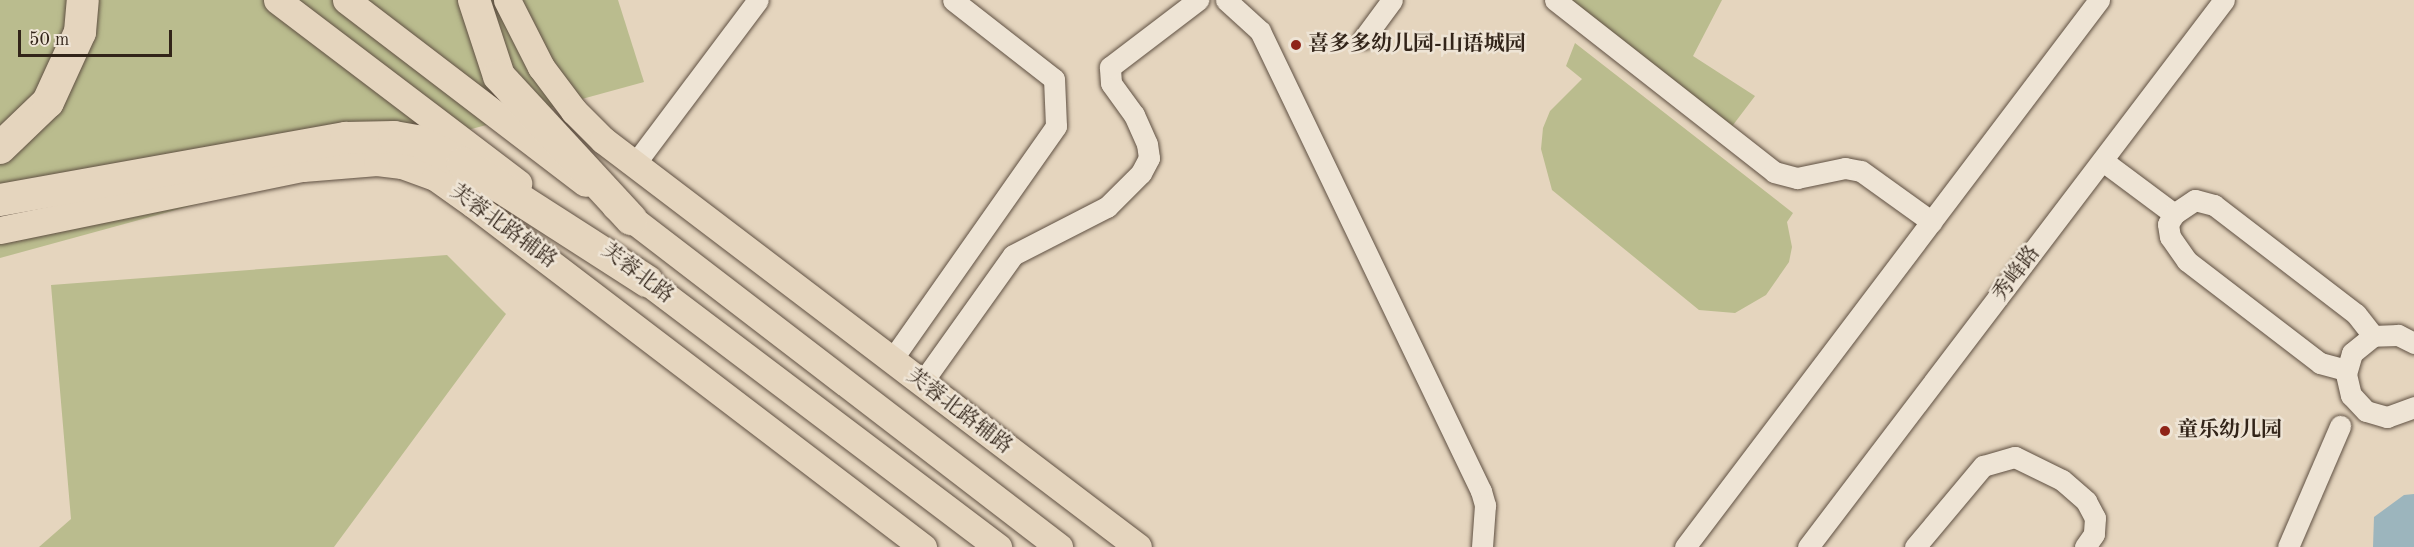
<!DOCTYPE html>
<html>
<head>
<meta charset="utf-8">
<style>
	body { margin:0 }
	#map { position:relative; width:2414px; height:547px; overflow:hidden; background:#e5d5be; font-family:"Old Standard TT","Noto Serif SC",serif }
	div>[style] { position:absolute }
	.green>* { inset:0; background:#babc8e }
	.water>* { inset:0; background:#9cb5bd }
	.roads { filter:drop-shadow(0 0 2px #5f5042) drop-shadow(0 0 2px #5f5042) }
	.minor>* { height:21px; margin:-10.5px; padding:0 10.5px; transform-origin:10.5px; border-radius:10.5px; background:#eee4d5 }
	.major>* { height:27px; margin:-13.5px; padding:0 13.5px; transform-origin:13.5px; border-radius:13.5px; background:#e5d5be }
	.highway>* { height:32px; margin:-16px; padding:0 16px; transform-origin:16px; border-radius:16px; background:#e5d5be }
	.dots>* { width:16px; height:16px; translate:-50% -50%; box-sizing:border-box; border:3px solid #eee4d5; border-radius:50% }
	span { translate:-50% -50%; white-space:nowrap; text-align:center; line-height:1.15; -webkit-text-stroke:5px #eee4d5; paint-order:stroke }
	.poi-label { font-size:21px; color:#322419; font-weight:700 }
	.left { translate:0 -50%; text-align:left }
	.street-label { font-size:21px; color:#322419 }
	.scale { position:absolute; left:18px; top:30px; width:154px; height:27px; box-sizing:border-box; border:3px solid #322419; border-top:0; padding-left:8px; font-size:18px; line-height:21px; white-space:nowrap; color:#322419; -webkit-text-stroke:4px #eee4d5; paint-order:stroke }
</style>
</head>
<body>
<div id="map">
	<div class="green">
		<i style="clip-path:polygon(0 0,618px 0,644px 82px,0 258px)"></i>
		<i style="clip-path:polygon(1555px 0,1722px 0,1693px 56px,1755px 96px,1730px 129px)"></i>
		<i style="clip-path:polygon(1575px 43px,1793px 213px,1787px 222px,1792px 247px,1789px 262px,1766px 295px,1735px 313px,1699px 310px,1552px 190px,1541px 149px,1543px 128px,1550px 111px,1582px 79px,1566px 66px)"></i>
		<i style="clip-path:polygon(447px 255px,506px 314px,334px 547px,39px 547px,71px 519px,51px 285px)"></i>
	</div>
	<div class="water">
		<i style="clip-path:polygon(2414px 494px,2414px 547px,2373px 547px,2374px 517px,2404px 495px)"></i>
	</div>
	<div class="roads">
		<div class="minor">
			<i style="left:1226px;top:0;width:46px;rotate:42.4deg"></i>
			<i style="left:1260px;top:31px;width:510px;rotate:64.34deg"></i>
			<i style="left:1481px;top:491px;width:15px;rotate:74deg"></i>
			<i style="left:1485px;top:505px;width:42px;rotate:94.1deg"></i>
			<i style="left:1555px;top:0;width:278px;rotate:38.1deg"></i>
			<i style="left:1774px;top:172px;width:24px;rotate:15deg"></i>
			<i style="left:1797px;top:178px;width:49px;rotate:-11.8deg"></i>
			<i style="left:1845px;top:168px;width:16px;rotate:11deg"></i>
			<i style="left:1861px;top:171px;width:87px;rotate:35.7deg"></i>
			<i style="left:1364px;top:38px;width:47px;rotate:-53.6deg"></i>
			<i style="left:2103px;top:161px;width:89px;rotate:36.7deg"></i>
			<i style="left:634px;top:165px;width:206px;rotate:-53.1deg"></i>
			<i style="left:2414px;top:343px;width:18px;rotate:-153deg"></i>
			<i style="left:2398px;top:335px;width:25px;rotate:178deg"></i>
			<i style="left:2373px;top:336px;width:27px;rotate:141deg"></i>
			<i style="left:2352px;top:353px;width:22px;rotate:106deg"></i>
			<i style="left:2346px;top:374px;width:22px;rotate:77deg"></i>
			<i style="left:2351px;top:395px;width:22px;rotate:47deg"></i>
			<i style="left:2366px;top:411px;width:22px;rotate:16deg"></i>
			<i style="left:2387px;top:417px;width:29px;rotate:-20deg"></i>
			<i style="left:891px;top:361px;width:287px;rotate:-54.9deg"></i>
			<i style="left:1056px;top:126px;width:47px;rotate:-92.4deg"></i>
			<i style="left:1054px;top:79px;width:128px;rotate:-142deg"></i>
			<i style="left:2346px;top:370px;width:27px;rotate:-165deg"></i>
			<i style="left:2320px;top:363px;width:168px;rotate:-142.5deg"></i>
			<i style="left:2187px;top:261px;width:29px;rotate:-125deg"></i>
			<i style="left:2170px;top:237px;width:13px;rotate:-99deg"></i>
			<i style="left:2168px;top:224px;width:12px;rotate:-59deg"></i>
			<i style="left:2174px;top:214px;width:25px;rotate:-34deg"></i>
			<i style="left:2195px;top:200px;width:20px;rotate:15deg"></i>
			<i style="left:2214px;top:205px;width:179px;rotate:37.5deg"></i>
			<i style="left:2356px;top:314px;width:28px;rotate:52deg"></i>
			<i style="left:921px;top:384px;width:158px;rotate:-54.5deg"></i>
			<i style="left:1013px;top:255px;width:106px;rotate:-27.1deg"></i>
			<i style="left:1107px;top:207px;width:48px;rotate:-45deg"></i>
			<i style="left:1141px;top:173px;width:17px;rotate:-62deg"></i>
			<i style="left:1149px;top:158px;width:14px;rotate:-98deg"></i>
			<i style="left:1147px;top:144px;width:32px;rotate:-114deg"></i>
			<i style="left:1134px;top:115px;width:39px;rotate:-126deg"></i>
			<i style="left:1111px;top:83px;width:16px;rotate:-94deg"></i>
			<i style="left:1110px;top:67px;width:111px;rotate:-37.3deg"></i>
			<i style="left:1685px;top:547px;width:686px;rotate:-52.88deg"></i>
			<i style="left:1808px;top:547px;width:687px;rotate:-52.75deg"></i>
			<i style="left:1915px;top:547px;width:106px;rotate:-50deg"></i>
			<i style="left:1983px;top:466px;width:33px;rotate:-16deg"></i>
			<i style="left:2015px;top:457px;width:52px;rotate:26.1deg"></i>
			<i style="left:2062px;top:480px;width:32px;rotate:41deg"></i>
			<i style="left:2086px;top:501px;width:19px;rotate:62deg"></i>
			<i style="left:2095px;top:518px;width:16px;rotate:94deg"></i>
			<i style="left:2094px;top:534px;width:16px;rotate:125deg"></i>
			<i style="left:2288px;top:547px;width:132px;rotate:-66.7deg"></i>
		</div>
		<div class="major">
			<i style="left:277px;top:0;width:303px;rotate:37.2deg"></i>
			<i style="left:346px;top:0;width:301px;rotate:37.4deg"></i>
			<i style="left:507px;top:0;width:75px;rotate:63.1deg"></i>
			<i style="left:541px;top:67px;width:55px;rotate:53.1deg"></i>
			<i style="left:574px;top:111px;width:41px;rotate:45deg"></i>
			<i style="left:603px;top:140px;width:672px;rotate:37.26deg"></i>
			<i style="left:615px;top:206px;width:560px;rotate:37.52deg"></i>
			<i style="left:0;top:230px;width:309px;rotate:-11.6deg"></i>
			<i style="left:303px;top:168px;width:74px;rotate:-4.6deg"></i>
			<i style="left:377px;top:162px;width:25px;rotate:7deg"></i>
			<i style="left:402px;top:165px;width:35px;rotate:20deg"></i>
			<i style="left:435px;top:177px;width:47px;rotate:35.4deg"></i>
			<i style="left:473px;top:204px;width:566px;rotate:37.32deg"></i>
			<i style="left:629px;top:268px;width:463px;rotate:37.1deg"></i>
		</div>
		<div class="highway">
			<i style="left:474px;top:0;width:80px;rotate:71.8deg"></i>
			<i style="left:499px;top:76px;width:195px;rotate:47.3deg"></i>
			<i style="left:0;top:148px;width:66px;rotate:-43.8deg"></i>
			<i style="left:48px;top:102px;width:77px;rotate:-65.4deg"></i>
			<i style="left:80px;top:32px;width:32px;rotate:-85deg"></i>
			<i style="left:0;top:200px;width:352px;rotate:-10.2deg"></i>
			<i style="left:346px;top:138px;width:48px;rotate:-1.2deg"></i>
			<i style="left:394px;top:137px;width:23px;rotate:10deg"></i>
			<i style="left:417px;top:141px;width:51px;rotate:25.6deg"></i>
			<i style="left:463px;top:163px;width:219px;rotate:32.7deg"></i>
		</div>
	</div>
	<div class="dots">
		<i style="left:1296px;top:45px;background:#8f2418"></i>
		<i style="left:2165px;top:431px;background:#8f2418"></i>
	</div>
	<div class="poi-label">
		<span class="left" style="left:1308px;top:45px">喜多多幼儿园-山语城园</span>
		<span class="left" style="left:2177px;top:431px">童乐幼儿园</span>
	</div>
	<div class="street-label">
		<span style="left:503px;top:227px;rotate:36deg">芙蓉北路辅路</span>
		<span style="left:637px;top:274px;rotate:37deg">芙蓉北路</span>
		<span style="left:2017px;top:274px;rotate:-53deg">秀峰路</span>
		<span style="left:959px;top:412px;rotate:37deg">芙蓉北路辅路</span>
	</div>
	<div class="scale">50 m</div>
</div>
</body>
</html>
